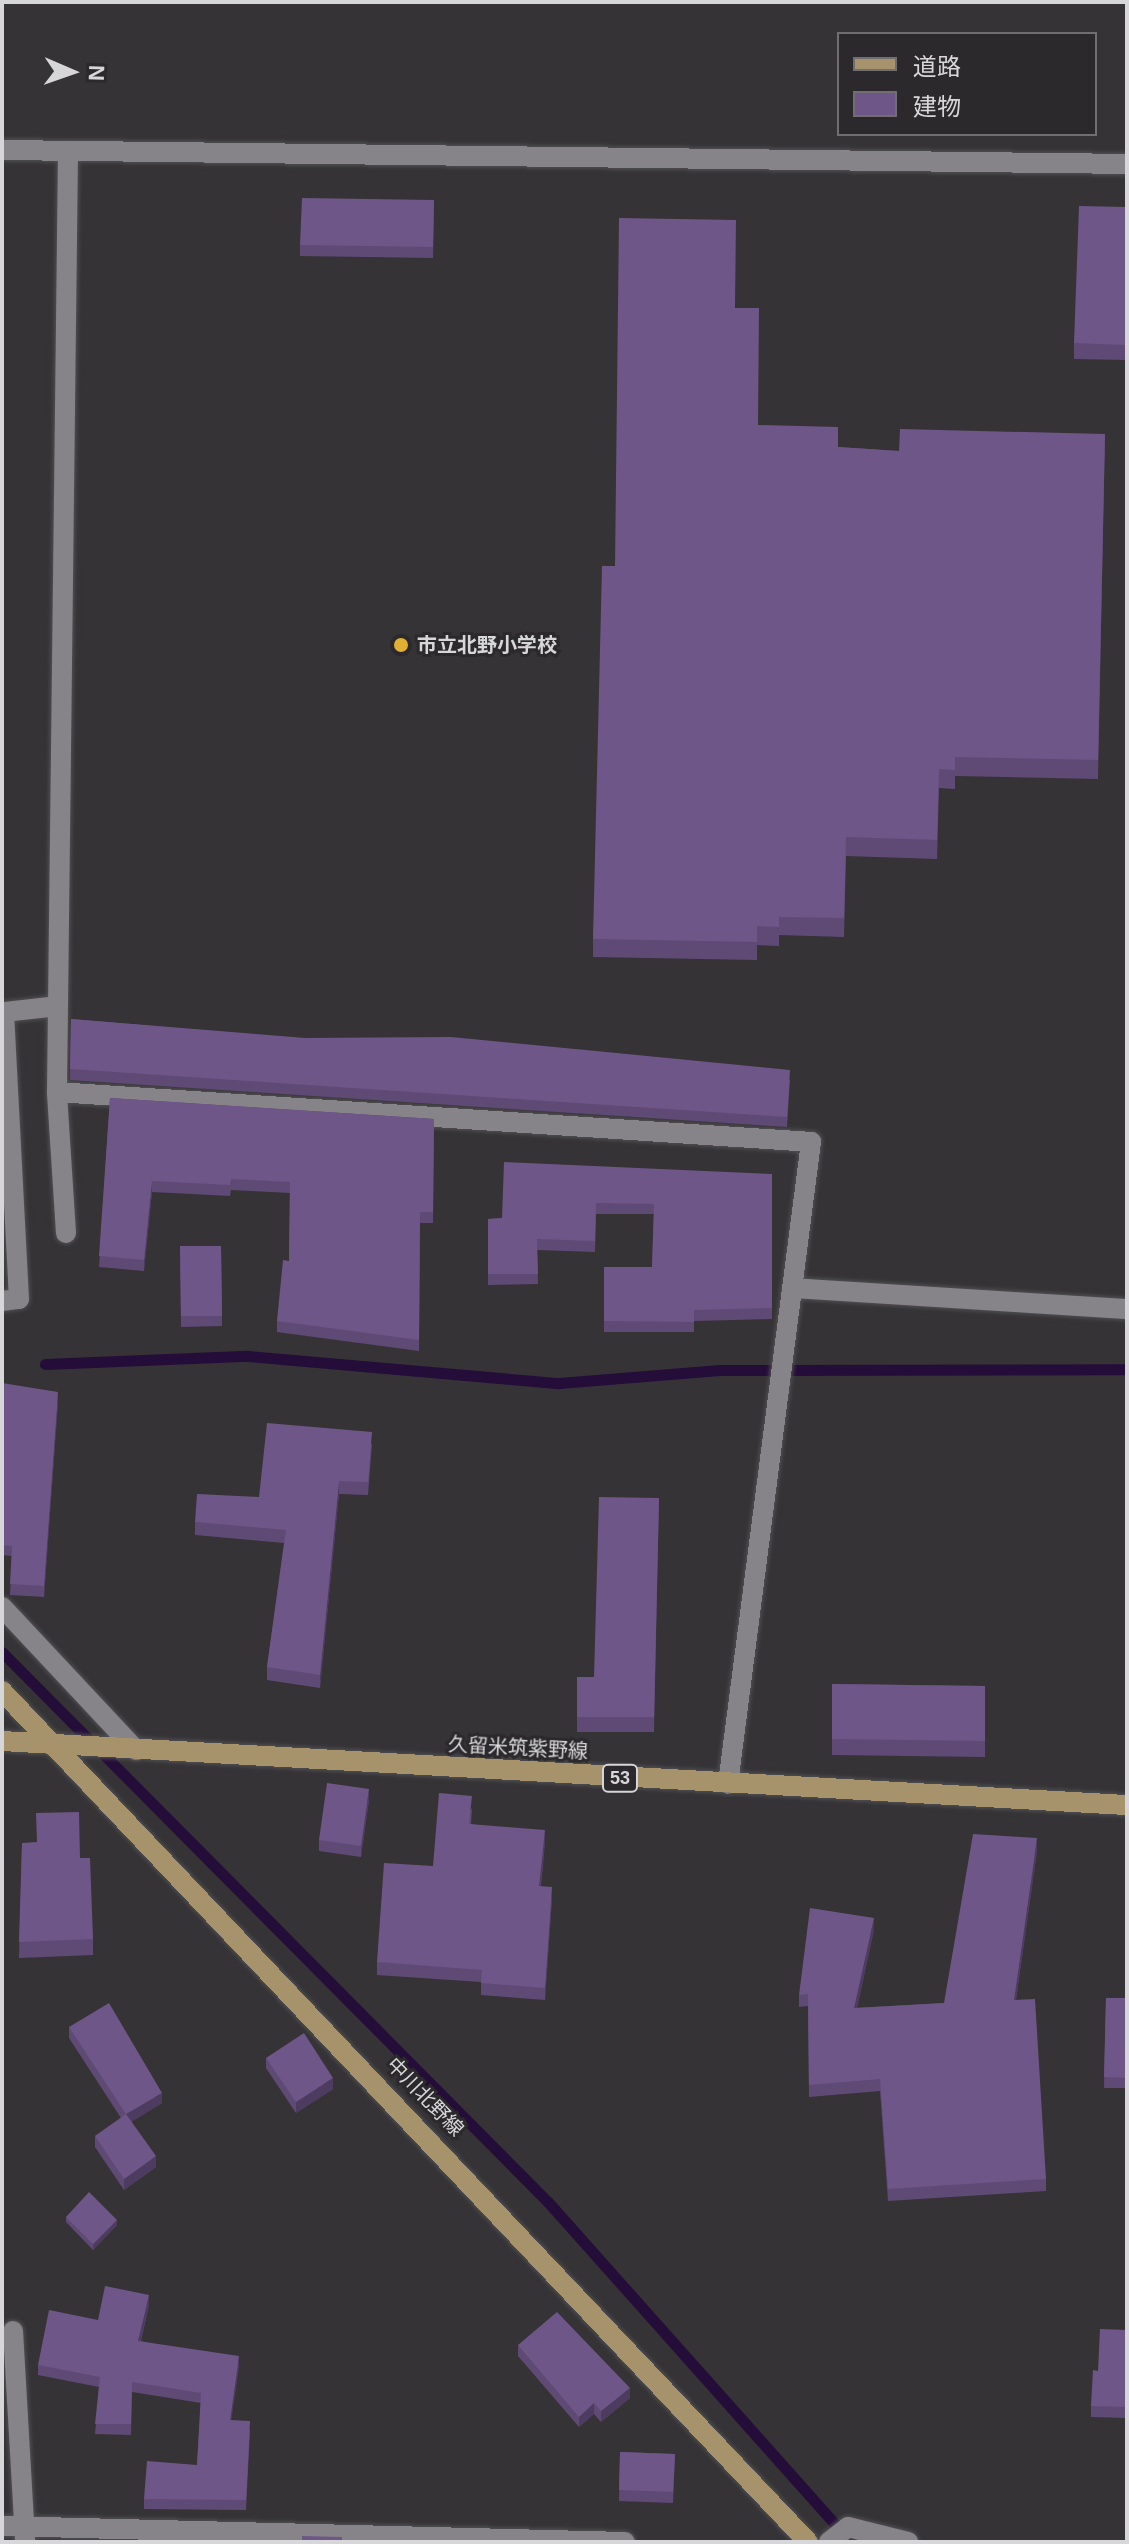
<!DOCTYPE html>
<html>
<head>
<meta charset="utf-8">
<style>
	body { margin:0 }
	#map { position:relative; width:1129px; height:2544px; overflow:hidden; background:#353336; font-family:Arial,"Noto Sans JP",sans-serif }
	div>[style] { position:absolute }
	.stream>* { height:11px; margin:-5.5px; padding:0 5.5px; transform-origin:5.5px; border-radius:5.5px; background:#250d3a }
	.roads { filter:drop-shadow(0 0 2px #504f52) drop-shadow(0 0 2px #504f52) }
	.minor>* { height:20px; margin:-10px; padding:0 10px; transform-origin:10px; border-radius:10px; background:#868488 }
	.major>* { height:20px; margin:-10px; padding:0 10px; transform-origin:10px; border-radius:10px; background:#a6926b }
	.wall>* { inset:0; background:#5f4a75 }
	.shaded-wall>* { inset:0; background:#4d3c5f }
	.building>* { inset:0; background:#6e5688 }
	.dots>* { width:22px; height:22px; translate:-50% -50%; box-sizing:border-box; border:4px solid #2b292c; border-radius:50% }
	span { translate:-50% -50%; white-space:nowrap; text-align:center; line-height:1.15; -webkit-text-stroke:6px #2b292c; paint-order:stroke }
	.shield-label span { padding:2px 6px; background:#2b292c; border:2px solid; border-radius:6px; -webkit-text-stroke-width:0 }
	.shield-label { font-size:18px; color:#d7d6d8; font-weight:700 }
	.poi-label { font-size:20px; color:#d7d6d8; font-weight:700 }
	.left { translate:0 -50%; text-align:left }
	.street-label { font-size:20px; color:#d7d6d8 }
	.frame { position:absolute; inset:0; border:4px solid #d7d6d8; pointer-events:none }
	.legend { position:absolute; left:837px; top:32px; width:260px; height:104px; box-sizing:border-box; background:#2b292c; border:2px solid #706e71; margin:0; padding:10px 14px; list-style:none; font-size:24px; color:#d7d6d8 }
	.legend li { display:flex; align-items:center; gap:16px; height:40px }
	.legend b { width:40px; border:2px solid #706e71 }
	.north { position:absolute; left:32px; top:32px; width:80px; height:80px; -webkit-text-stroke:6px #2b292c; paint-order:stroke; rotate:92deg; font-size:22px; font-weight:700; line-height:32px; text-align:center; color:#d7d6d8 }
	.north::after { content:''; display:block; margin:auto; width:28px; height:36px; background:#d7d6d8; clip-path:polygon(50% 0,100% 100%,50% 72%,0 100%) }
</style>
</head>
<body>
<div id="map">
	<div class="stream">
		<i style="left:45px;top:1364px;width:203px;rotate:-2.3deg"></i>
		<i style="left:248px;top:1356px;width:312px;rotate:5deg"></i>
		<i style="left:559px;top:1383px;width:161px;rotate:-4.6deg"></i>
		<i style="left:719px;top:1370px;width:408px;rotate:-0.1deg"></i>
		<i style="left:2px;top:1652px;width:775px;rotate:45.21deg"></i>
		<i style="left:548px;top:2202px;width:455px;rotate:48.3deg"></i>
	</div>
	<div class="roads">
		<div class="minor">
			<i style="left:2px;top:150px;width:1125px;rotate:0.71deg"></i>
			<i style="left:57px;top:1092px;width:756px;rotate:3.79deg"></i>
			<i style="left:811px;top:1142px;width:647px;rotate:97.37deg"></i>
			<i style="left:66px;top:1233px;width:141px;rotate:-93.7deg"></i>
			<i style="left:57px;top:1092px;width:939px;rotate:-89.33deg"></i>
			<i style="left:792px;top:1288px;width:336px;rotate:3.6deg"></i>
			<i style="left:2px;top:1301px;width:17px;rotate:-7deg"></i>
			<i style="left:19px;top:1299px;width:287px;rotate:-93deg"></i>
			<i style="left:4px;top:1012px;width:54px;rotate:-6.3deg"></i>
			<i style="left:2px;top:1607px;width:196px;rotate:46.9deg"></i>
			<i style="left:13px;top:2331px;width:211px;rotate:86.7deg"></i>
			<i style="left:2px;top:2526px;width:623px;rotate:1.47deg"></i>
			<i style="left:829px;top:2542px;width:24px;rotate:-38deg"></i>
			<i style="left:848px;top:2527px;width:62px;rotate:14deg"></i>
		</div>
		<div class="major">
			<i style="left:2px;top:1691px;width:1172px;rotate:46.56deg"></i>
			<i style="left:2px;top:1741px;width:1127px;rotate:3.26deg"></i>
		</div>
	</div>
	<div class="wall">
		<i style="clip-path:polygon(434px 200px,433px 258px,300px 256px,300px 245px)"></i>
		<i style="clip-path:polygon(1127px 207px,1127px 360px,1074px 359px,1074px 343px)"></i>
		<i style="clip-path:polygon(735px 308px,758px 425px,838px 447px,899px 451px,1105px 434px,1098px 779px,955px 776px,955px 789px,939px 788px,937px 859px,846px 856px,844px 937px,779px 935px,779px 946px,757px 945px,757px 960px,593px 957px,593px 939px,615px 566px)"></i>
		<i style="clip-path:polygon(71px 1019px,790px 1080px,787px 1127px,70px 1080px)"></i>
		<i style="clip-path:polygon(110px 1098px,434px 1119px,433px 1223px,420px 1223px,419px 1351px,277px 1332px,277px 1321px,289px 1261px,290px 1193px,231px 1190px,230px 1196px,152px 1192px,144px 1271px,99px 1267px)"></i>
		<i style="clip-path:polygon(772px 1174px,772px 1319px,694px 1321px,694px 1332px,604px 1332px,604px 1267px,652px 1267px,654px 1214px,596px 1214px,595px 1252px,537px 1250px,538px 1284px,488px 1285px,488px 1219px,502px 1218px)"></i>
		<i style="clip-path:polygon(180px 1246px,221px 1246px,222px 1326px,181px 1327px)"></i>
		<i style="clip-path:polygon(2px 1383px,58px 1402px,44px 1597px,10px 1595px,12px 1556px,2px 1555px)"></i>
		<i style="clip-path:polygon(372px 1444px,368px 1495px,339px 1494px,320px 1688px,267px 1680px,267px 1667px,284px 1543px,195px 1535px,195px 1522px,259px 1497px)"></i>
		<i style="clip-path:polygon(659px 1498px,654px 1732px,577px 1732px,577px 1677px,594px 1677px)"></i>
		<i style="clip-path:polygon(832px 1684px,985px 1686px,985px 1757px,832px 1755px)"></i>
		<i style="clip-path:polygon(369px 1800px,361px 1857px,319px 1851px,319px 1840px)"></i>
		<i style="clip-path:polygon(472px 1808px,471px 1824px,545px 1842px,541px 1886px,552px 1899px,545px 2000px,481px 1995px,481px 1982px,377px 1975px,377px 1962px,433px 1866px)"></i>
		<i style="clip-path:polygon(22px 1843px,80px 1858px,93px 1939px,93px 1955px,19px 1958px)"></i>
		<i style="clip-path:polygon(1037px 1851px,1016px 2000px,1046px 2179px,1046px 2191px,888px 2201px,880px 2091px,809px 2097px,808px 2006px,799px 2007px,799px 1995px,874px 1930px,857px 2008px,944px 2003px)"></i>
		<i style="clip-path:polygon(1106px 1998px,1127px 1998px,1127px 2088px,1104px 2088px)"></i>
		<i style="clip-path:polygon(69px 2027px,162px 2103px,131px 2122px,156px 2167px,124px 2190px,95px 2147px,95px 2136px,121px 2118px,69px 2038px)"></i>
		<i style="clip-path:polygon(266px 2058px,333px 2089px,296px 2113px,266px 2068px)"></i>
		<i style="clip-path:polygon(66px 2217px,117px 2225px,93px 2250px,66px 2222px)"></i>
		<i style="clip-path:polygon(149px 2305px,141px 2341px,239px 2366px,231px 2420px,250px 2431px,246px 2510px,144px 2509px,144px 2499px,197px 2465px,201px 2403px,132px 2392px,131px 2435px,95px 2434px,99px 2387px,38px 2375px,38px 2365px,98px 2320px)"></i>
		<i style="clip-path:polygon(1127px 2330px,1127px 2418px,1091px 2417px,1091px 2406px,1098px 2371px)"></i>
		<i style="clip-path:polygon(518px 2345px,630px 2398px,601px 2422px,594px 2414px,579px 2427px,518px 2356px)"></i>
		<i style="clip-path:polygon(620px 2452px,675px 2454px,673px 2503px,619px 2501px)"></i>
	</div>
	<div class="shaded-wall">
		<i style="clip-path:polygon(152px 1181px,152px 1192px,144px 1271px,144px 1260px)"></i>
		<i style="clip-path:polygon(58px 1392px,58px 1402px,44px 1597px,44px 1586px)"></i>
		<i style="clip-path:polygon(339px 1481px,339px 1494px,320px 1688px,320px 1675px)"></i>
		<i style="clip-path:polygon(369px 1789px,369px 1800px,361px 1857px,361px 1846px)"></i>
		<i style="clip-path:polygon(545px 1830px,545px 1842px,539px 1898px,539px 1886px)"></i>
		<i style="clip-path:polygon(1037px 1838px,1037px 1851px,1014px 2013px,1014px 2000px)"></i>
		<i style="clip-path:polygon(552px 1887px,552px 1899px,545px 2000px,545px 1988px)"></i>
		<i style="clip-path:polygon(874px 1918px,874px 1930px,854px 2020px,854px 2008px)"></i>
		<i style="clip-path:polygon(333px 2078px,333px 2089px,296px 2113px,296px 2102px)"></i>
		<i style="clip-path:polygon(162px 2093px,162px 2103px,126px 2125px,126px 2114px)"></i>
		<i style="clip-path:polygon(156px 2156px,156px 2167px,124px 2190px,124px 2179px)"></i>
		<i style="clip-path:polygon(117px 2220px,117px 2225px,93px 2250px,93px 2244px)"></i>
		<i style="clip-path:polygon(149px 2295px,149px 2305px,138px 2351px,138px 2341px)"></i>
		<i style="clip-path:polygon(239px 2356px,239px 2366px,230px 2430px,230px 2420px)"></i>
		<i style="clip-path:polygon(630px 2388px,630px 2398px,601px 2422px,601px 2411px)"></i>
		<i style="clip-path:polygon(594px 2403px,594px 2414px,579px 2427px,579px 2417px)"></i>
	</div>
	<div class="building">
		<i style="clip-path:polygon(302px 198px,434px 200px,433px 247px,300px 245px)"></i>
		<i style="clip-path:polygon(1079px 206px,1127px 207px,1127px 345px,1074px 343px)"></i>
		<i style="clip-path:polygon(619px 218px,736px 220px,735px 308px,759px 308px,758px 425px,838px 427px,838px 447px,899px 451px,900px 429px,1105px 434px,1098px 760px,955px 757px,955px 770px,939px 769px,937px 840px,846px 837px,844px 918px,779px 917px,779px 927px,757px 926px,757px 942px,593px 939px,602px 566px,615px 566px)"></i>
		<i style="clip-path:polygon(71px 1019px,305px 1038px,451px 1037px,790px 1070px,787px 1117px,70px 1069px)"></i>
		<i style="clip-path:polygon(110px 1098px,434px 1119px,433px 1212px,420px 1212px,419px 1340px,277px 1321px,283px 1260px,289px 1261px,290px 1182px,231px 1179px,230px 1185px,152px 1181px,144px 1260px,99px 1256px)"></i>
		<i style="clip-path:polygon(504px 1162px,772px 1174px,772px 1308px,694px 1310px,694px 1322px,604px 1321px,604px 1267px,652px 1267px,654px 1204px,596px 1203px,595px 1241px,537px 1239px,538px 1274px,488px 1274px,488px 1219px,502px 1218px)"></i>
		<i style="clip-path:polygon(180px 1246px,221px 1246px,222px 1316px,181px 1316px)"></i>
		<i style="clip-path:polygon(2px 1383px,58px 1392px,44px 1586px,10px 1584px,12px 1546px,2px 1545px)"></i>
		<i style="clip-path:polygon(267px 1423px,372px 1432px,368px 1482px,339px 1481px,320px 1675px,267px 1667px,286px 1530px,195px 1522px,197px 1494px,259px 1497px)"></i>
		<i style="clip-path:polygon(599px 1497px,659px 1498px,654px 1717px,577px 1717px,577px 1677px,594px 1677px)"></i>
		<i style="clip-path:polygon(832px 1684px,985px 1686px,985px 1741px,832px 1739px)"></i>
		<i style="clip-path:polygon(327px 1783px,369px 1789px,361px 1846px,319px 1840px)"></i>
		<i style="clip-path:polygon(439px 1793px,472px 1796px,469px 1824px,545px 1830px,539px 1886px,552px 1887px,545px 1988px,481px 1983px,482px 1970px,377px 1962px,384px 1863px,433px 1866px)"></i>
		<i style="clip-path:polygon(79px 1812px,80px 1858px,90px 1858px,93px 1939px,19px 1942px,22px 1843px,37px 1842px,36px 1813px)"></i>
		<i style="clip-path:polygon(973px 1834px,1037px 1838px,1014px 2000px,1035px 1999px,1046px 2179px,888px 2189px,880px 2079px,809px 2085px,808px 1994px,799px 1995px,810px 1908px,874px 1918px,854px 2008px,944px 2003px)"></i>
		<i style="clip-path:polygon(1106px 1998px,1127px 1998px,1127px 2078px,1104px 2077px)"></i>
		<i style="clip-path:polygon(109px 2003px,162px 2093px,126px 2114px,69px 2027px)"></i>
		<i style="clip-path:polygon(304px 2033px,333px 2078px,296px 2102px,266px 2058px)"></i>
		<i style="clip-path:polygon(126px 2114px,156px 2156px,124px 2179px,95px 2136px)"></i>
		<i style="clip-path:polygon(89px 2192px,117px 2220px,93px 2244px,66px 2217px)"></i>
		<i style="clip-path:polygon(105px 2286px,149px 2295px,138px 2341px,239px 2356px,230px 2420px,250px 2421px,246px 2500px,144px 2499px,147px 2461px,197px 2465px,201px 2393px,132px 2382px,131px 2424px,95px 2424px,100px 2377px,38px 2365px,49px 2310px,98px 2320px)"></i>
		<i style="clip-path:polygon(557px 2312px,630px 2388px,601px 2411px,594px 2403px,579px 2417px,518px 2345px)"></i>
		<i style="clip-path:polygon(1100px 2329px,1127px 2330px,1127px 2407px,1091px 2406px,1093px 2370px,1098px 2371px)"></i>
		<i style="clip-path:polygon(620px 2452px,675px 2454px,673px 2492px,619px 2490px)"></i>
		<i style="clip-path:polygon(302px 2536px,342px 2537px,342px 2542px,302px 2542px)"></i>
	</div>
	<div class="dots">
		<i style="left:401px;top:645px;background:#e1af34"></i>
	</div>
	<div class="shield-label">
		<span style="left:620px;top:1778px">53</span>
	</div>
	<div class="poi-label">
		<span class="left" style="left:417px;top:645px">市立北野小学校</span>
	</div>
	<div class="street-label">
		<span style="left:518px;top:1748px;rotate:3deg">久留米筑紫野線</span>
		<span style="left:425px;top:2097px;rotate:46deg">中川北野線</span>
	</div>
	<div class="frame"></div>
	<ul class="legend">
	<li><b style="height:10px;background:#a6926b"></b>道路</li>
	<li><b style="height:22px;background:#6e5688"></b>建物</li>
	</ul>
	<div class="north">N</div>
</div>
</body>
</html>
